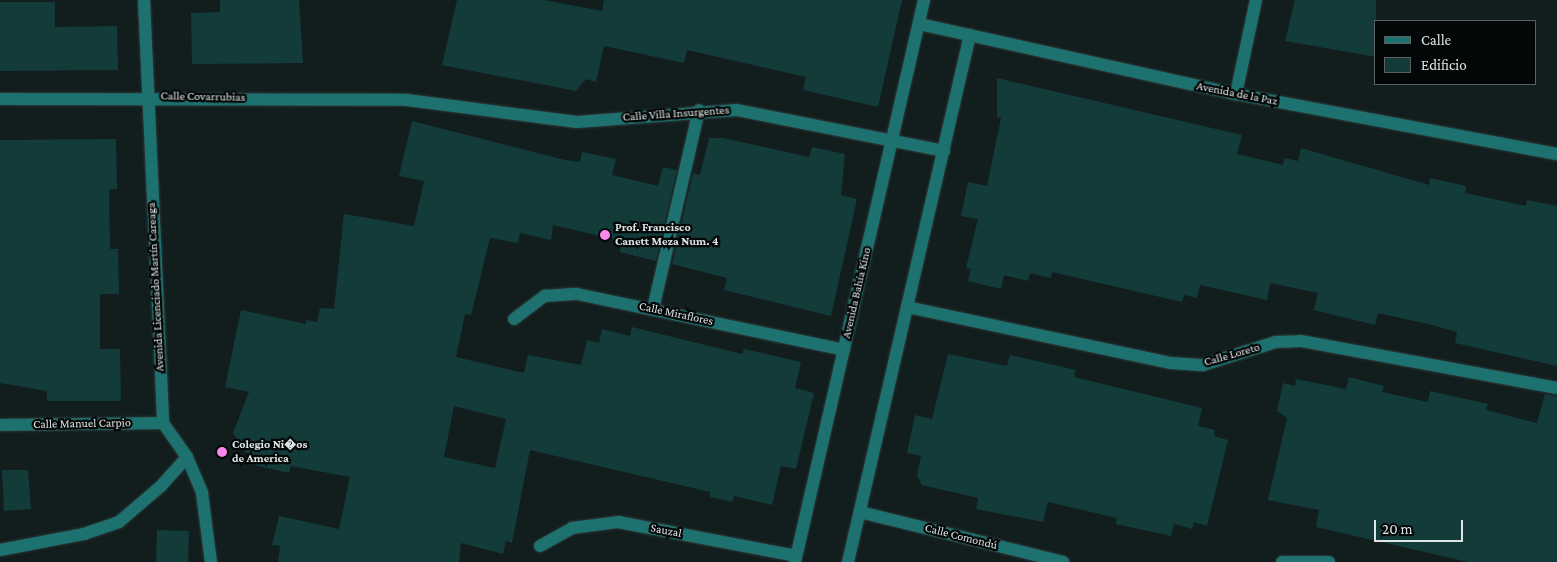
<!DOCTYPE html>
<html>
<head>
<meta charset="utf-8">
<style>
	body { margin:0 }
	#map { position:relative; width:1557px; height:562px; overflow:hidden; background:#121e1e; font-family:"Crimson Pro",serif }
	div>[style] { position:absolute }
	.building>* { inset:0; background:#133b3a }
	.roads { filter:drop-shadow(0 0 1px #2f3a3a) drop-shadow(0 0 1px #2f3a3a) }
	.minor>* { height:12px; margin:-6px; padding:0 6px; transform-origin:6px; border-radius:6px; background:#1d7270 }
	.tertiary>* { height:12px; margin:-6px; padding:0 6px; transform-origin:6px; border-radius:6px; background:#1d7270 }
	.dots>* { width:14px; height:14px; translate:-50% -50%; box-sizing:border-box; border:2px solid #040707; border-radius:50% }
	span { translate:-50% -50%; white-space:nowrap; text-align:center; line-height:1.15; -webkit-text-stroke:4.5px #040707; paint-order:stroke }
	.street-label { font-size:12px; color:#dee6e5 }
	.poi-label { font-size:12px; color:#dee6e5; font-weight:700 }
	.left { translate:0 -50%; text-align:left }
	.legend { position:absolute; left:1374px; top:20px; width:162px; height:65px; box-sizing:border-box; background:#040707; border:1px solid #5b6060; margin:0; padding:6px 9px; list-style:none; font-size:15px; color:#dee6e5 }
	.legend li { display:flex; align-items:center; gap:10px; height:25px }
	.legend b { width:25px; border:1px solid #5b6060 }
	.scale { position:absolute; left:1374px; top:520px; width:89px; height:22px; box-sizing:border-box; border:2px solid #dee6e5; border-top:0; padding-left:6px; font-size:15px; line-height:18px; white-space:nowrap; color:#dee6e5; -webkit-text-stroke:4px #040707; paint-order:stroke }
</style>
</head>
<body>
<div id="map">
	<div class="building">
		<i style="clip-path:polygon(220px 0,299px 0,303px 63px,192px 64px,191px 13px,220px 12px)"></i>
		<i style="clip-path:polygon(457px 0,544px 0,602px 11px,604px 0,902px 0,878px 107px,803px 90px,806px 77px,687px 50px,684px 63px,604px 46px,596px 82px,586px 79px,576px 91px,442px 65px)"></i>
		<i style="clip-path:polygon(1295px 0,1376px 0,1376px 57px,1285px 41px)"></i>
		<i style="clip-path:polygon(0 2px,55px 2px,55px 27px,117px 26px,118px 70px,0 71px)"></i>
		<i style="clip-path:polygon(997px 78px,1242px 135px,1237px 154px,1283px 165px,1284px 158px,1298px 161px,1301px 148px,1429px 185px,1430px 178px,1466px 186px,1465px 193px,1526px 206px,1527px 200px,1557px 206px,1557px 366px,1455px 343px,1457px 332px,1428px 324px,1378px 313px,1375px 325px,1314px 310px,1318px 293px,1270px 283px,1267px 300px,1200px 285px,1197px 298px,1184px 295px,1182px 302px,1052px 272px,1051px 278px,1030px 273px,1028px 281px,1004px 275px,1001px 289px,968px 281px,971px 269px,966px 268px,978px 219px,961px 216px,968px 182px,987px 186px,1001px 118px,997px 117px)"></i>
		<i style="clip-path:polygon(evenodd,412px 121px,565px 160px,580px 162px,582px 152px,616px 159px,612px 175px,658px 186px,663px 167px,677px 170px,656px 261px,620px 252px,622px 241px,553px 225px,551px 240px,520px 233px,518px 243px,490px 238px,471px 315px,465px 314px,456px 357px,524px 373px,528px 355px,581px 365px,587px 340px,599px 343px,602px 329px,630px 336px,632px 327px,742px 354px,744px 349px,801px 362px,795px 388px,814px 393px,796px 469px,781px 466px,772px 505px,734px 496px,732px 502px,710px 497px,710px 492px,530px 450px,512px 543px,506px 541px,503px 554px,461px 543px,459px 562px,278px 562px,280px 546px,272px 545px,279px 516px,339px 529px,350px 477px,291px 466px,289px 473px,254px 465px,233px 433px,249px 392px,225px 387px,241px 310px,306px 324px,306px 320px,317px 322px,320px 308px,334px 309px,344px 214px,414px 226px,424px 181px,399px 176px,412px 121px,454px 406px,506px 419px,495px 468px,444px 457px,454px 406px)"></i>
		<i style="clip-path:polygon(709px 138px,723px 138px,809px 157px,812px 147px,845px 154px,841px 195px,857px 199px,831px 316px,724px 290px,727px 278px,672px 264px,693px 173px,700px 175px)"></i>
		<i style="clip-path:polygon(116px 139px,117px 189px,109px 189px,110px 249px,118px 249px,119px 294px,100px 294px,100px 349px,120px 349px,121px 401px,47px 401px,47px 391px,0 383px,0 140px)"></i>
		<i style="clip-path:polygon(948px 354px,1007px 366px,1010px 355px,1076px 370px,1074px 377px,1202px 408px,1198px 426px,1215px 430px,1214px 436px,1228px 440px,1207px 526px,1194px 522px,1192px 529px,1174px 524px,1171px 536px,1116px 524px,1117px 518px,1048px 502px,1043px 522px,976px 509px,978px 498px,922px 485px,917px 475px,921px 456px,907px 453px,915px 415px,932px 419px)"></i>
		<i style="clip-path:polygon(1349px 377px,1384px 386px,1382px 392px,1428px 402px,1430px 391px,1488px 404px,1486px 410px,1537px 423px,1545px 394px,1557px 396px,1557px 562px,1468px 562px,1316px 527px,1319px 510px,1268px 500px,1287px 418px,1277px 411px,1283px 383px,1295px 386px,1296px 379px,1346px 389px)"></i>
		<i style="clip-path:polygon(2px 470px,28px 470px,31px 509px,4px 511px)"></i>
		<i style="clip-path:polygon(157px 530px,189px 531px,188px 562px,156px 562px)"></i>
	</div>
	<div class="roads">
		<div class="minor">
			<i style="left:0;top:99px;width:407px;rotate:0.1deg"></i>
			<i style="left:407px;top:100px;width:171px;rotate:7.4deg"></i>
			<i style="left:577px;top:122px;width:160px;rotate:-4.3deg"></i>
			<i style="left:737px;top:110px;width:211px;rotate:11.2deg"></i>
			<i style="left:907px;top:307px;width:270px;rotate:12deg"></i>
			<i style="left:1171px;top:363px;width:32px;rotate:4deg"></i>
			<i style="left:1203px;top:365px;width:77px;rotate:-17.5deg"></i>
			<i style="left:1276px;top:342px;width:25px;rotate:-2deg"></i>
			<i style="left:1301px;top:341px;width:260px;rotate:10.4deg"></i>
			<i style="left:653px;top:309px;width:204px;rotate:-77deg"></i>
			<i style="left:514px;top:319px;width:39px;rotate:-37deg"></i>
			<i style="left:545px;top:296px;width:32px;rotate:-4deg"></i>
			<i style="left:577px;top:294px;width:273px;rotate:11.8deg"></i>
			<i style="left:0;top:425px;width:163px;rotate:-0.7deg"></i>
			<i style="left:860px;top:512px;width:209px;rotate:13.8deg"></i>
			<i style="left:540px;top:546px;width:37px;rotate:-29deg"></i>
			<i style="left:572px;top:528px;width:46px;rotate:-7.4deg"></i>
			<i style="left:618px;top:522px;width:181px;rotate:10.8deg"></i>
			<i style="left:1282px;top:562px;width:47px"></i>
		</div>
		<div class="tertiary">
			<i style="left:144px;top:0;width:423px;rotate:87.4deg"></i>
			<i style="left:163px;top:423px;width:42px;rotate:54.8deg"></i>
			<i style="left:187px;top:457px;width:39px;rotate:67deg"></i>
			<i style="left:202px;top:493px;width:70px;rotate:82.6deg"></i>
			<i style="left:919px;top:24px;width:325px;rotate:12.5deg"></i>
			<i style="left:1236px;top:94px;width:327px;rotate:10.6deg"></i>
			<i style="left:1236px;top:94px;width:96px;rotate:-78deg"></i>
			<i style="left:0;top:550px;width:86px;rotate:-10.8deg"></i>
			<i style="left:84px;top:534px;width:37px;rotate:-19deg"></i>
			<i style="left:119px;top:522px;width:55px;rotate:-40.6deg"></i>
			<i style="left:161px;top:486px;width:39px;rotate:-48deg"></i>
			<i style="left:795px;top:562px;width:577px;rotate:-77.07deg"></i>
			<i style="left:848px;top:562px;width:541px;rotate:-76.97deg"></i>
		</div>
	</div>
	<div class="dots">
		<i style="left:605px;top:235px;background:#f888ea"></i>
		<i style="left:222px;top:452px;background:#f888ea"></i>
	</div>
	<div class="street-label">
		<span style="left:1237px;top:94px;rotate:11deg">Avenida de la Paz</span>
		<span style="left:203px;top:97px;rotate:1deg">Calle Covarrubias</span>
		<span style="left:676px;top:114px;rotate:-4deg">Calle Villa Insurgentes</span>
		<span style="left:156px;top:287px;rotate:-93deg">Avenida Licenciado Martín Careaga</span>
		<span style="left:857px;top:293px;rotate:-77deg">Avenida Bahía Kino</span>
		<span style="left:676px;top:314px;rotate:12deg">Calle Miraflores</span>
		<span style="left:1232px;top:355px;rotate:-16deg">Calle Loreto</span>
		<span style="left:82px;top:424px;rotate:-1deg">Calle Manuel Carpio</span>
		<span style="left:666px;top:531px;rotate:11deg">Sauzal</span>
		<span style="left:961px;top:537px;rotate:14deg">Calle Comondú</span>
	</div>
	<div class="poi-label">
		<span class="left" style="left:615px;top:235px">Prof. Francisco<br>Canett Meza Num. 4</span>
		<span class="left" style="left:232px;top:452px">Colegio Ni�os<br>de America</span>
	</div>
	<ul class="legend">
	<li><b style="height:6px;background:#1d7270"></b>Calle</li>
	<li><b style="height:14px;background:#133b3a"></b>Edificio</li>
	</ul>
	<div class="scale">20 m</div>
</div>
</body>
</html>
